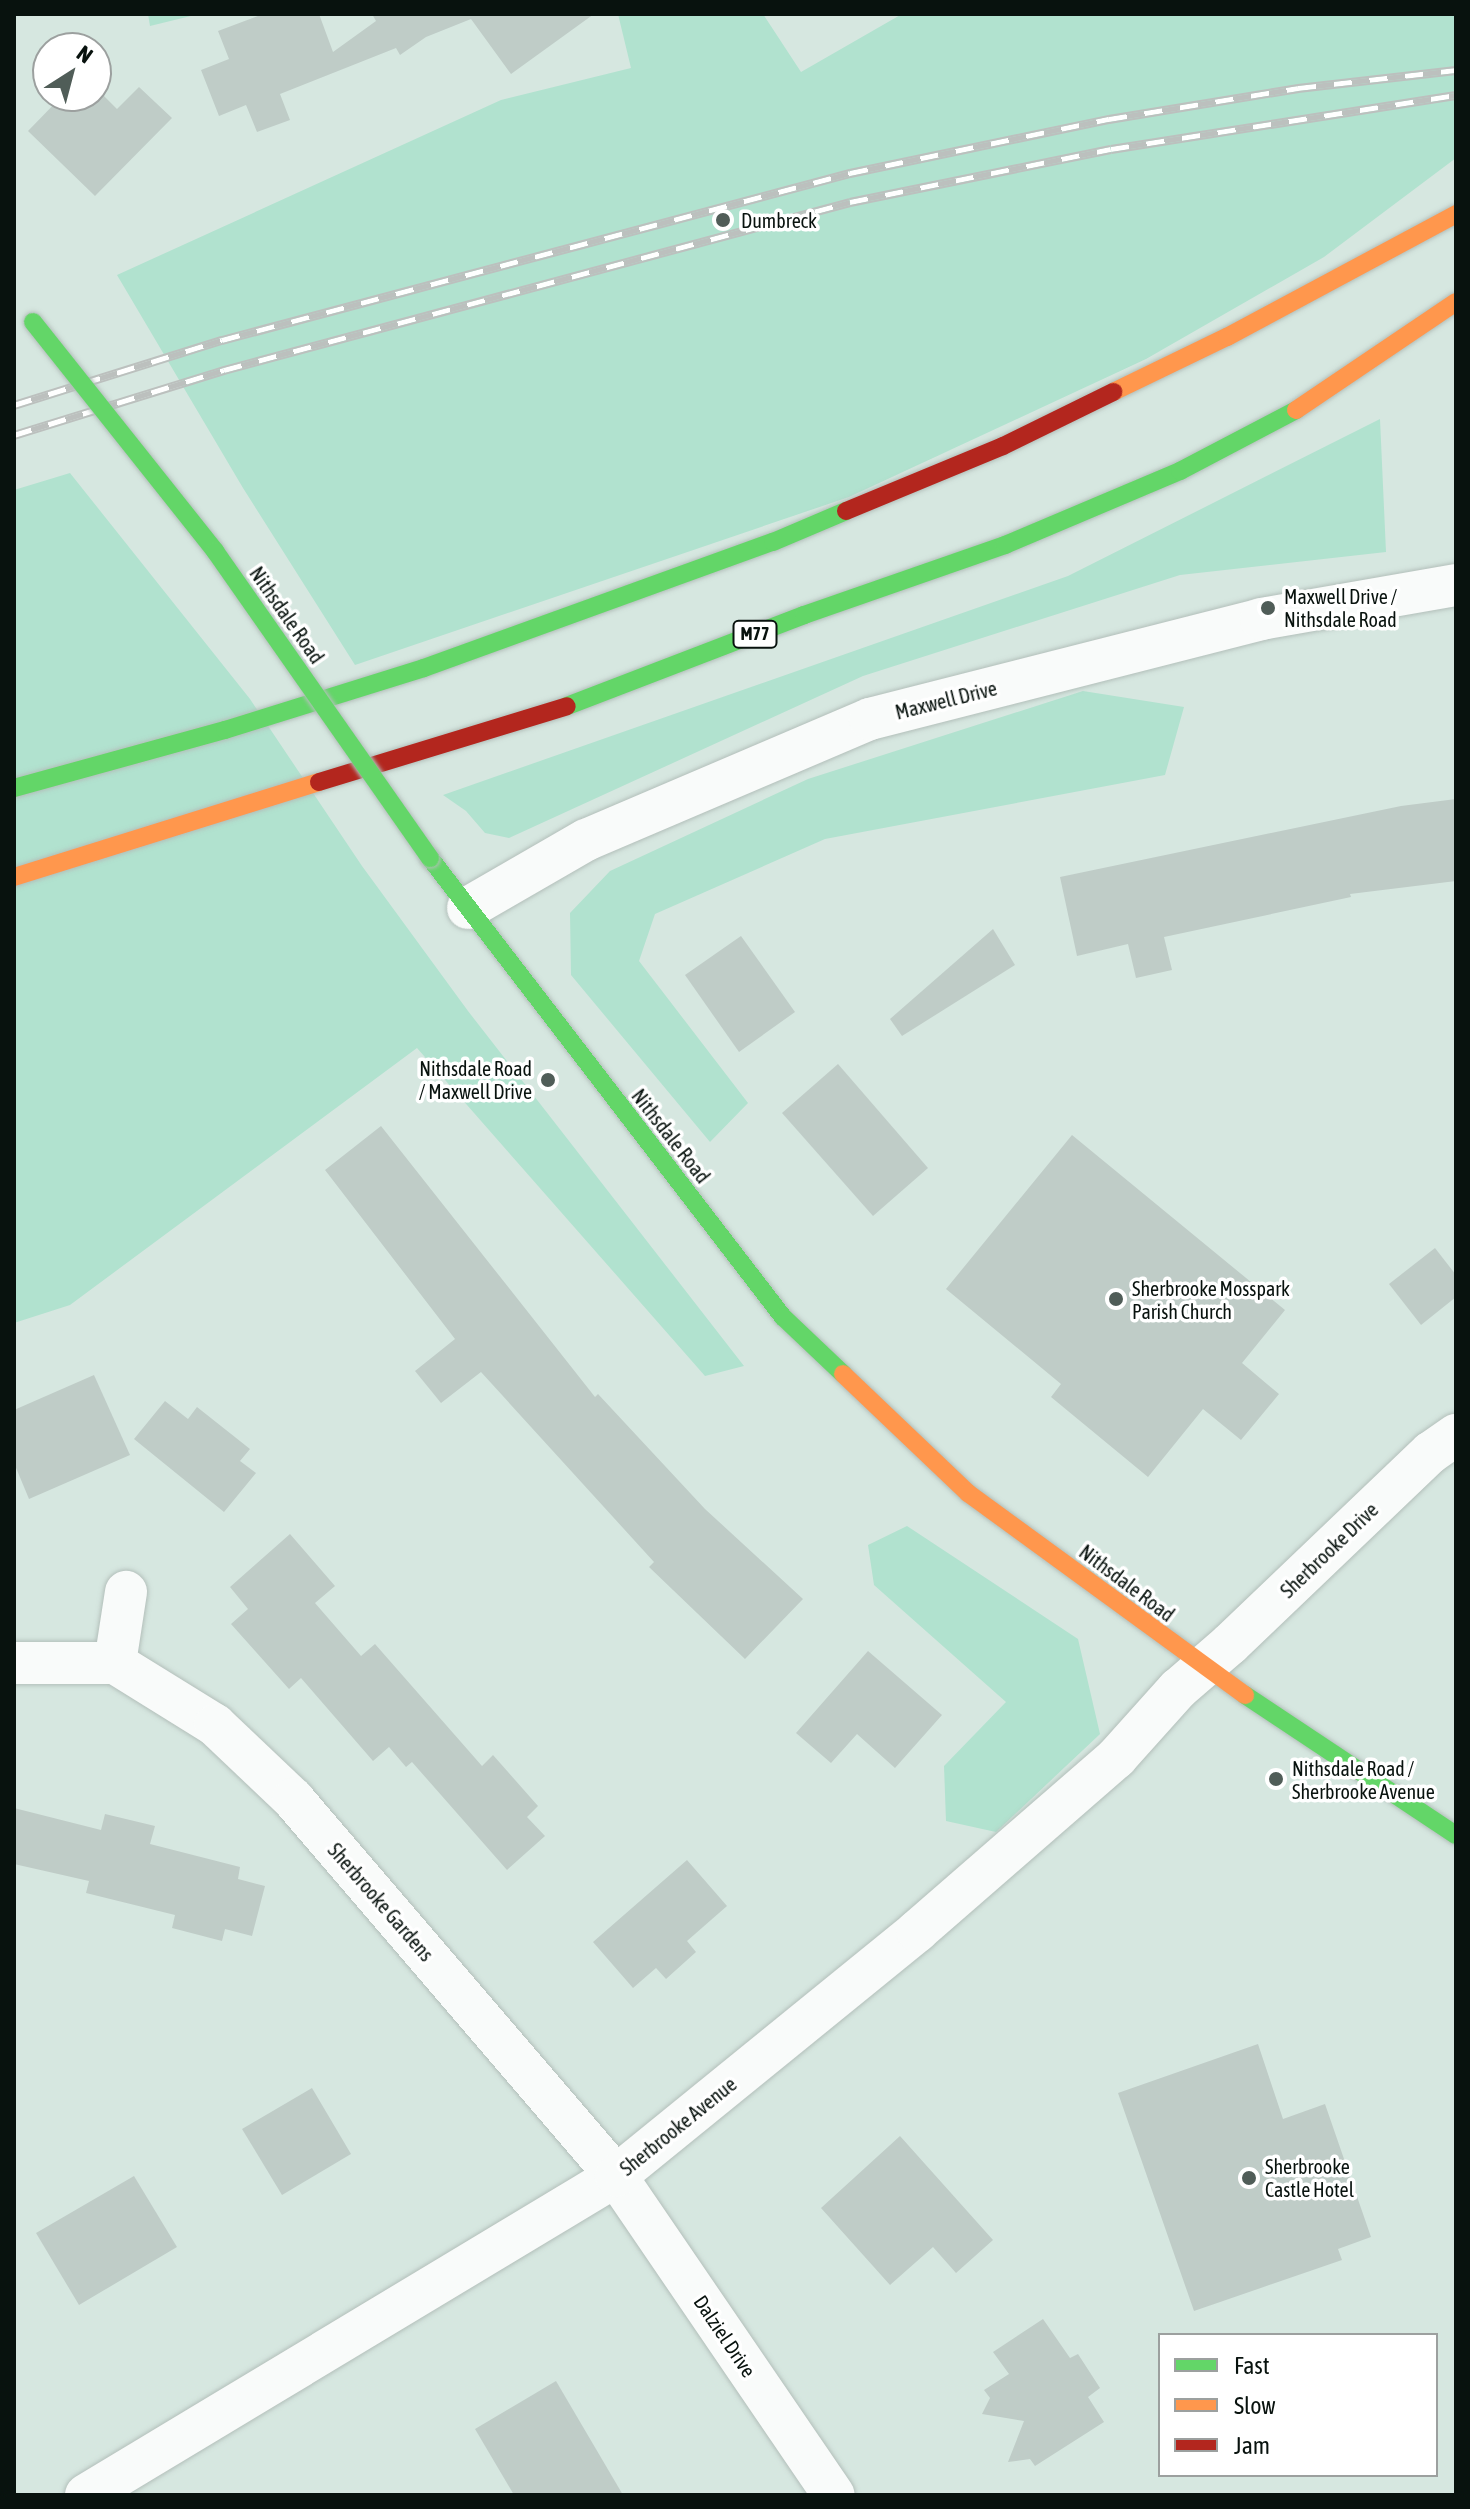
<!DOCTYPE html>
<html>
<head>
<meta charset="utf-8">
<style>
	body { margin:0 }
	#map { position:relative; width:1470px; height:2509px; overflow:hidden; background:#d6e7e0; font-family:"Asap Condensed",sans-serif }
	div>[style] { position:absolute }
	.green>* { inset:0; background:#b1e2cf }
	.building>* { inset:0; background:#bfccc7 }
	.roads { filter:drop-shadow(0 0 2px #b3bfba) drop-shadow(0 0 2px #b3bfba) }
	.street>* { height:42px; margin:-21px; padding:0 21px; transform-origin:21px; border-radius:21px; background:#f9fbfa }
	.fast>* { height:18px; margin:-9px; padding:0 9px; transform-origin:9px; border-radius:9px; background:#63d668 }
	.slow>* { height:18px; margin:-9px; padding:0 9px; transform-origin:9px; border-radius:9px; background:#ff974d }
	.jam>* { height:18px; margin:-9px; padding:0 9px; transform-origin:9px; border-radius:9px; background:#b3261e }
	.rail>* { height:9px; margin-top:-4.5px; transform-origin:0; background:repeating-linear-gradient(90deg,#fff 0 18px,#bcc0be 0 36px); box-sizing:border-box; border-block:2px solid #bcc0be }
	.bridges { filter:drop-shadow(0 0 2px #b3bfba) drop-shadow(0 0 2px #b3bfba) }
	.fast-bridge>* { height:18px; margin:-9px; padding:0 9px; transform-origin:9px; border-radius:9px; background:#63d668 }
	.dots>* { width:22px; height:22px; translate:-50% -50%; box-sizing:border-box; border:4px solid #fff; border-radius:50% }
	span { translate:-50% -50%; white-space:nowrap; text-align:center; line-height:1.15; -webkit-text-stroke:7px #fff; paint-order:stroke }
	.shield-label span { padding:2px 6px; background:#fff; border:2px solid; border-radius:6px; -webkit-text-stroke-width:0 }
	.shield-label { font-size:18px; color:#08120e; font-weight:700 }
	.poi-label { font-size:20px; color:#08120e }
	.left { translate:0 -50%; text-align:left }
	.right { translate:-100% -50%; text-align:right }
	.street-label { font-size:20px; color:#08120e }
	.frame { position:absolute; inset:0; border:16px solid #08120e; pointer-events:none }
	.legend { position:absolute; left:1158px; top:2333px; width:280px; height:144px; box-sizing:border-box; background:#fff; border:2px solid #9ca09f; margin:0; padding:10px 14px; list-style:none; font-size:24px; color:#08120e }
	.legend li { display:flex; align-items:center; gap:16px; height:40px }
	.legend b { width:40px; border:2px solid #9ca09f }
	.north { position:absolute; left:32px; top:32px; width:80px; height:80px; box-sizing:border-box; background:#fff; border:2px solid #9ca09f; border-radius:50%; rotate:36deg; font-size:22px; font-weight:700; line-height:32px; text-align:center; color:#08120e }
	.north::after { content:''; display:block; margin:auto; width:28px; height:36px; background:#505d58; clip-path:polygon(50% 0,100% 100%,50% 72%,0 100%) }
</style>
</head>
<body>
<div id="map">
	<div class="green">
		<i style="clip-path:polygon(148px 14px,199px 14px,150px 26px)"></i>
		<i style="clip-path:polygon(618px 14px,763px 14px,801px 72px,902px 14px,1456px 14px,1456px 158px,1324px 257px,1146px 359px,849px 497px,355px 665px,243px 488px,117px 275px,501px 100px,631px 68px)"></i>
		<i style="clip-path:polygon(1380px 419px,1386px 552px,1180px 575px,863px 676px,509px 838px,485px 833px,466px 811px,443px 795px,1068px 576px)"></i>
		<i style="clip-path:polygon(70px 473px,250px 699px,362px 866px,468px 1011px,744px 1366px,705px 1376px,417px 1048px,70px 1305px,14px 1323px,14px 490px)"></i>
		<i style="clip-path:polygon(1083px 691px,1184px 707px,1165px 775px,825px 839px,655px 914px,639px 961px,748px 1103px,710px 1142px,571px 975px,570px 913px,610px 871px,808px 779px)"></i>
		<i style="clip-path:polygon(907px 1526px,1078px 1639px,1100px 1734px,996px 1832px,946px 1821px,944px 1766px,1006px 1702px,874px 1585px,868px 1545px)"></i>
	</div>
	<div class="building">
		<i style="clip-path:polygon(263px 14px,319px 14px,333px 52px,376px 21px,372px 14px,594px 14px,511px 74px,471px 19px,426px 37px,400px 55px,396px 48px,280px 94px,290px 120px,257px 132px,246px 105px,219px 116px,201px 70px,229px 59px,218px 31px)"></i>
		<i style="clip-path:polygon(139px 87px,172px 118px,95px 196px,28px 131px,62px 96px,104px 96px,117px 109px)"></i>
		<i style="clip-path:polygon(1456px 799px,1456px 881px,1350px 894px,1351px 897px,1164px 937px,1172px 970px,1136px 978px,1128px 944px,1077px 956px,1060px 877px,1401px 806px)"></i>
		<i style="clip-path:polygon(993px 929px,1015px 965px,902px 1036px,890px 1019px)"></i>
		<i style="clip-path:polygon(741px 936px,795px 1012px,739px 1052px,685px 975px)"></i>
		<i style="clip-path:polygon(838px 1064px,928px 1168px,873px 1216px,782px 1113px)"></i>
		<i style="clip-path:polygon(381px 1126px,595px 1397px,598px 1394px,705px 1509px,803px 1599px,745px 1659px,649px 1567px,654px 1562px,481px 1372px,441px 1403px,415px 1371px,455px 1339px,325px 1170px)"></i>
		<i style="clip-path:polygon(1072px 1135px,1285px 1310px,1242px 1363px,1279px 1394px,1241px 1440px,1203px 1409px,1148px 1477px,1051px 1397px,1061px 1384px,946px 1289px)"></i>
		<i style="clip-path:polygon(1435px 1248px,1456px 1275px,1456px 1297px,1421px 1325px,1389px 1284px)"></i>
		<i style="clip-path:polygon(94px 1375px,130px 1455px,29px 1499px,14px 1463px,14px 1410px)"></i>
		<i style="clip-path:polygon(165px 1401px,188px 1419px,197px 1407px,250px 1449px,240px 1461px,256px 1473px,224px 1512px,134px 1439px)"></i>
		<i style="clip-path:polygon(290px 1534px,335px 1586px,315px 1603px,361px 1656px,375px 1644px,482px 1766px,493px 1755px,538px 1806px,527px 1817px,545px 1836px,507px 1870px,412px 1762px,406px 1767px,389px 1747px,373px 1761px,301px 1678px,289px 1689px,231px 1624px,248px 1609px,230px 1587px)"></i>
		<i style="clip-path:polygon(868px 1651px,942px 1715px,895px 1768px,857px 1734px,831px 1763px,796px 1733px)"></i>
		<i style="clip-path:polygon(14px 1808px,101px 1830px,105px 1814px,155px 1826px,150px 1844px,240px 1867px,238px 1879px,265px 1886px,252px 1936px,225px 1929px,222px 1941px,172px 1928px,175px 1915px,86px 1893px,89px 1881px,14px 1864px)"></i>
		<i style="clip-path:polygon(687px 1860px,727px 1906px,687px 1941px,696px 1952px,666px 1979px,656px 1968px,633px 1988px,593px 1942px)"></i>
		<i style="clip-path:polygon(1258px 2044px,1283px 2119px,1325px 2104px,1371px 2237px,1338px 2249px,1342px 2260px,1194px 2311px,1118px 2093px)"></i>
		<i style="clip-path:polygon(312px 2088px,351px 2154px,282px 2195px,242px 2129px)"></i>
		<i style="clip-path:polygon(900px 2136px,993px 2240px,956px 2273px,933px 2247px,890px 2285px,821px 2208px)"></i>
		<i style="clip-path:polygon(134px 2176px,177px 2247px,79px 2305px,36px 2233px)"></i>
		<i style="clip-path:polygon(1043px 2319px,1070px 2358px,1078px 2354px,1100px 2388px,1088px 2397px,1104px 2422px,1035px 2466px,1030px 2459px,1008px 2462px,1024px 2421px,982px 2414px,990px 2398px,984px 2390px,1009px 2374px,993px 2352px)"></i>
		<i style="clip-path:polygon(556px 2381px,623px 2495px,514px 2495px,475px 2429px)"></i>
	</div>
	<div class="roads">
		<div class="street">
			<i style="left:468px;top:908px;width:136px;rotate:-30deg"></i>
			<i style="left:586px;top:840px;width:309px;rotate:-23.1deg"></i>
			<i style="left:870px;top:719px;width:404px;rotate:-14.3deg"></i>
			<i style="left:1261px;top:619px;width:198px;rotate:-9.9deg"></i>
			<i style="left:14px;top:1663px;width:101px"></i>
			<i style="left:115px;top:1663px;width:118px;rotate:31.8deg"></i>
			<i style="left:215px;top:1725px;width:108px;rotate:43.5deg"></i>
			<i style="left:293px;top:1799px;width:496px;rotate:49.4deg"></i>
			<i style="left:616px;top:2176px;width:386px;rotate:55.7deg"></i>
			<i style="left:115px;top:1663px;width:72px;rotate:-81.2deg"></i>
			<i style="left:86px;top:2495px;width:619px;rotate:-31.04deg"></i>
			<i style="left:616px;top:2176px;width:388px;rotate:-39.1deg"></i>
			<i style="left:917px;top:1931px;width:264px;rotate:-41deg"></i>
			<i style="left:1116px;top:1758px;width:93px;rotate:-48.1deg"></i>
			<i style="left:1178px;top:1689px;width:69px;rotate:-40.9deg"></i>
			<i style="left:1230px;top:1644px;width:277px;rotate:-43.7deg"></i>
			<i style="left:1430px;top:1453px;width:32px;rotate:-35deg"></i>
		</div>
		<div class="fast">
			<i style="left:567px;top:706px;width:254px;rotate:-21deg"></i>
			<i style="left:804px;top:615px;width:213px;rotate:-19.2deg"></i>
			<i style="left:1005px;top:545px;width:190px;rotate:-22.9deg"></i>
			<i style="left:1180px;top:471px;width:131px;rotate:-27.7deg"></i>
			<i style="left:14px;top:788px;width:219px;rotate:-15.4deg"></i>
			<i style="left:225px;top:730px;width:208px;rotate:-17.3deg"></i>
			<i style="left:424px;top:668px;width:371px;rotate:-19.9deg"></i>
			<i style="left:773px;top:542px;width:79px;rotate:-23deg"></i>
			<i style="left:430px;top:858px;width:579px;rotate:52.44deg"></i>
			<i style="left:783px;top:1317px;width:83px;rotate:43.5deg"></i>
			<i style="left:1245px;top:1695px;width:253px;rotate:33.6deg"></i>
		</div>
		<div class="slow">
			<i style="left:1113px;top:392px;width:127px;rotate:-25.8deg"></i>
			<i style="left:1227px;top:337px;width:260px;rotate:-28.2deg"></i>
			<i style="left:1296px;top:410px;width:193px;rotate:-34deg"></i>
			<i style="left:14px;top:877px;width:319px;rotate:-17.3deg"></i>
			<i style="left:843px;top:1374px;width:173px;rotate:43.6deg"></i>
			<i style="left:968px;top:1493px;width:343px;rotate:36.1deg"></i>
		</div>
		<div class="jam">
			<i style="left:846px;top:511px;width:170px;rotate:-22.5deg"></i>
			<i style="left:1003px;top:446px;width:123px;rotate:-26.1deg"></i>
			<i style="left:319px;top:782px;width:259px;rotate:-17deg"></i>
		</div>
	</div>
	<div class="rail">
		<i style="left:14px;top:405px;width:218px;rotate:-17.4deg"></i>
		<i style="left:222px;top:340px;width:650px;rotate:-14.89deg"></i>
		<i style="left:850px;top:173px;width:265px;rotate:-11.8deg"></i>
		<i style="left:1109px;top:119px;width:192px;rotate:-9.3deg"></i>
		<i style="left:1298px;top:88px;width:159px;rotate:-6.5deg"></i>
		<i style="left:14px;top:435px;width:220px;rotate:-17.2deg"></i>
		<i style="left:224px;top:370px;width:648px;rotate:-15.02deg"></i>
		<i style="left:850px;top:202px;width:266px;rotate:-11.5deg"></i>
		<i style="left:1111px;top:149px;width:349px;rotate:-8.9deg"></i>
	</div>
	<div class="bridges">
		<div class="fast-bridge">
			<i style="left:33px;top:322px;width:293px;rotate:51.5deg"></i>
			<i style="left:215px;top:551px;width:375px;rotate:55deg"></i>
		</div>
	</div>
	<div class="dots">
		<i style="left:723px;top:220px;background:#505d58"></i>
		<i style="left:1268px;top:608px;background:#505d58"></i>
		<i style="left:548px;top:1080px;background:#505d58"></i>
		<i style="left:1116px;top:1299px;background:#505d58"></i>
		<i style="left:1276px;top:1779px;background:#505d58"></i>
		<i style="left:1249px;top:2178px;background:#505d58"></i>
	</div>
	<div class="shield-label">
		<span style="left:755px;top:634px">M77</span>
	</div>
	<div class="poi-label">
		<span class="left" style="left:741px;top:220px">Dumbreck</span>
		<span class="left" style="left:1284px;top:608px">Maxwell Drive /<br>Nithsdale Road</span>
		<span class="right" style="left:532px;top:1080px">Nithsdale Road<br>/ Maxwell Drive</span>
		<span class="left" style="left:1132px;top:1300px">Sherbrooke Mosspark<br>Parish Church</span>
		<span class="left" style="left:1292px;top:1780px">Nithsdale Road /<br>Sherbrooke Avenue</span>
		<span class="left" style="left:1265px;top:2178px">Sherbrooke<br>Castle Hotel</span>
	</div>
	<div class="street-label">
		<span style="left:287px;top:615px;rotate:55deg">Nithsdale Road</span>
		<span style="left:946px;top:700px;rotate:-14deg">Maxwell Drive</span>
		<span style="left:671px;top:1136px;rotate:52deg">Nithsdale Road</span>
		<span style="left:1329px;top:1550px;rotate:-44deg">Sherbrooke Drive</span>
		<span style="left:1127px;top:1583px;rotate:37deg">Nithsdale Road</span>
		<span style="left:381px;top:1902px;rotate:49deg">Sherbrooke Gardens</span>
		<span style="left:678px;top:2126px;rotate:-39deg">Sherbrooke Avenue</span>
		<span style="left:725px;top:2336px;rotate:56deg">Dalziel Drive</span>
	</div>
	<div class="frame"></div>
	<ul class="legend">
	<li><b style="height:10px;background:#63d668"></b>Fast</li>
	<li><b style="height:10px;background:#ff974d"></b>Slow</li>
	<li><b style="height:10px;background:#b3261e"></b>Jam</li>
	</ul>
	<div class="north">N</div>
</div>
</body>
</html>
